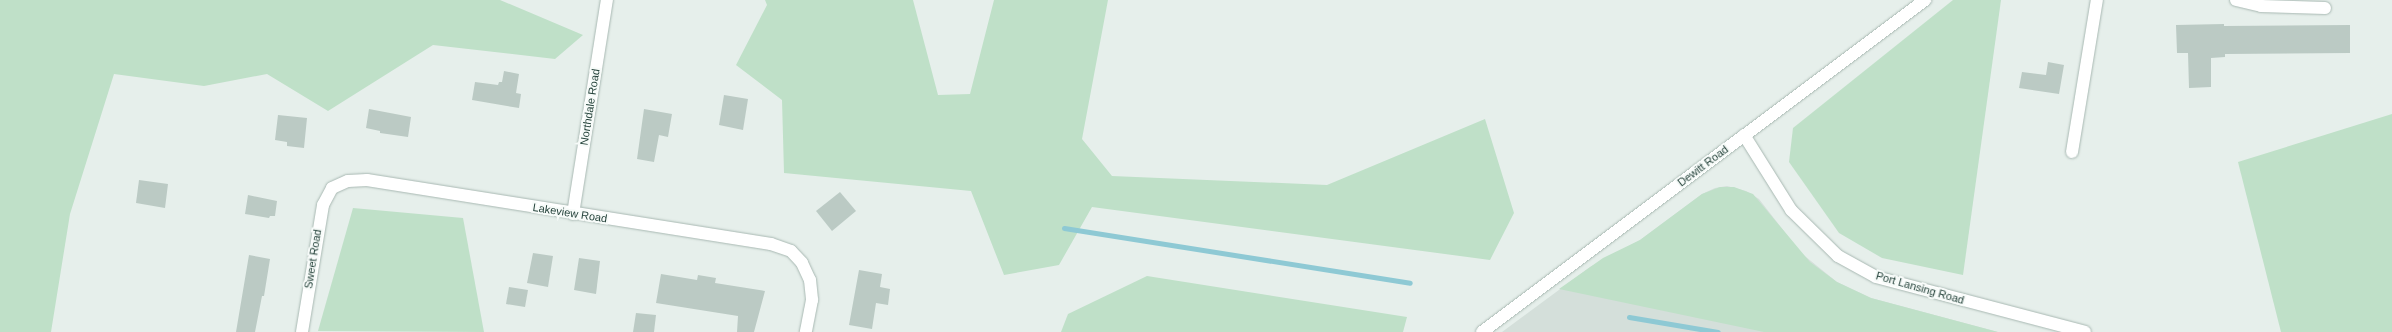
<!DOCTYPE html>
<html>
<head>
<meta charset="utf-8">
<style>
	body { margin:0 }
	#map { position:relative; width:2392px; height:332px; overflow:hidden; background:#e6efeb; font-family:Helvetica,sans-serif }
	div>[style] { position:absolute }
	.built>* { inset:0; background:#d4dfda }
	.green>* { inset:0; background:#bfe0c8 }
	.stream>* { height:5px; margin:-2.5px; padding:0 2.5px; transform-origin:2.5px; border-radius:2.5px; background:#8ec9d4 }
	.building>* { inset:0; background:#bbcac4 }
	.roads { filter:drop-shadow(0 0 1px #a8b8b2) drop-shadow(0 0 1px #a8b8b2) }
	.minor>* { height:12px; margin:-6px; padding:0 6px; transform-origin:6px; border-radius:6px; background:#fff }
	span { translate:-50% -50%; white-space:nowrap; text-align:center; line-height:1.15; -webkit-text-stroke:4px #f7fbf9; paint-order:stroke }
	.street-label { font-size:11px; color:#24423a }
</style>
</head>
<body>
<div id="map">
	<div class="built">
		<i style="clip-path:polygon(1727px 186px,1746px 191px,1759px 199px,1801px 253px,1837px 282px,1871px 298px,1998px 332px,1502px 332px,1590px 267px,1640px 240px,1702px 194px,1715px 188px)"></i>
	</div>
	<div class="green">
		<i style="clip-path:polygon(0 0,500px 0,583px 35px,555px 59px,433px 45px,328px 111px,267px 74px,204px 86px,114px 74px,70px 214px,51px 332px,0 332px)"></i>
		<i style="clip-path:polygon(765px 0,913px 0,938px 95px,970px 94px,994px 0,1108px 0,1082px 139px,1112px 176px,1327px 185px,1485px 119px,1514px 213px,1490px 260px,1092px 207px,1059px 265px,1004px 275px,971px 191px,784px 173px,782px 100px,736px 65px,767px 5px)"></i>
		<i style="clip-path:polygon(1953px 0,2001px 0,1963px 275px,1882px 258px,1839px 233px,1789px 162px,1793px 128px)"></i>
		<i style="clip-path:polygon(2392px 114px,2392px 332px,2281px 332px,2238px 162px)"></i>
		<i style="clip-path:polygon(1720px 187px,1734px 187px,1753px 194px,1810px 262px,1837px 282px,1871px 298px,1998px 332px,1764px 332px,1559px 289px,1603px 258px,1640px 240px,1702px 194px)"></i>
		<i style="clip-path:polygon(353px 208px,463px 218px,484px 332px,318px 331px)"></i>
		<i style="clip-path:polygon(1147px 276px,1407px 317px,1403px 332px,1061px 332px,1068px 314px)"></i>
	</div>
	<div class="stream">
		<i style="left:1064px;top:228px;width:350px;rotate:9deg"></i>
		<i style="left:1629px;top:317px;width:90px;rotate:9.6deg"></i>
	</div>
	<div class="building">
		<i style="clip-path:polygon(2224px 24px,2224px 26px,2350px 25px,2350px 53px,2225px 54px,2225px 57px,2211px 58px,2211px 87px,2189px 88px,2188px 53px,2177px 53px,2176px 25px)"></i>
		<i style="clip-path:polygon(2048px 62px,2064px 65px,2059px 94px,2019px 88px,2022px 72px,2046px 75px)"></i>
		<i style="clip-path:polygon(504px 71px,519px 74px,516px 93px,521px 94px,519px 108px,472px 100px,475px 82px,498px 85px,499px 82px,502px 82px)"></i>
		<i style="clip-path:polygon(724px 95px,748px 99px,743px 130px,719px 125px)"></i>
		<i style="clip-path:polygon(369px 109px,411px 117px,408px 137px,380px 133px,380px 131px,366px 128px)"></i>
		<i style="clip-path:polygon(644px 109px,672px 114px,668px 137px,659px 135px,654px 162px,637px 159px)"></i>
		<i style="clip-path:polygon(278px 115px,307px 118px,304px 148px,287px 146px,287px 142px,275px 140px)"></i>
		<i style="clip-path:polygon(139px 180px,168px 184px,165px 208px,136px 203px)"></i>
		<i style="clip-path:polygon(840px 192px,856px 211px,832px 231px,816px 211px)"></i>
		<i style="clip-path:polygon(248px 195px,277px 201px,275px 216px,270px 216px,269px 218px,245px 214px)"></i>
		<i style="clip-path:polygon(533px 253px,553px 256px,548px 287px,527px 283px)"></i>
		<i style="clip-path:polygon(249px 255px,270px 259px,264px 296px,262px 296px,255px 332px,236px 332px)"></i>
		<i style="clip-path:polygon(579px 258px,600px 261px,596px 294px,574px 290px)"></i>
		<i style="clip-path:polygon(859px 270px,882px 274px,880px 287px,890px 289px,888px 305px,876px 303px,872px 329px,849px 325px)"></i>
		<i style="clip-path:polygon(661px 274px,697px 280px,698px 275px,716px 278px,715px 283px,765px 291px,754px 332px,737px 332px,738px 316px,656px 303px)"></i>
		<i style="clip-path:polygon(509px 287px,528px 290px,525px 307px,506px 304px)"></i>
		<i style="clip-path:polygon(636px 313px,656px 315px,654px 332px,633px 332px)"></i>
	</div>
	<div class="roads">
		<div class="minor">
			<i style="left:2236px;top:0;width:26px;rotate:13deg"></i>
			<i style="left:2261px;top:6px;width:64px;rotate:1.8deg"></i>
			<i style="left:1744px;top:135px;width:89px;rotate:57.9deg"></i>
			<i style="left:1791px;top:210px;width:66px;rotate:44.4deg"></i>
			<i style="left:1838px;top:256px;width:43px;rotate:28.9deg"></i>
			<i style="left:1876px;top:277px;width:216px;rotate:14.7deg"></i>
			<i style="left:2072px;top:152px;width:154px;rotate:-80.7deg"></i>
			<i style="left:573px;top:214px;width:217px;rotate:-81deg"></i>
			<i style="left:302px;top:332px;width:129px;rotate:-80.6deg"></i>
			<i style="left:323px;top:205px;width:19px;rotate:-62deg"></i>
			<i style="left:332px;top:188px;width:17px;rotate:-24deg"></i>
			<i style="left:348px;top:181px;width:19px;rotate:-3deg"></i>
			<i style="left:367px;top:180px;width:409px;rotate:9deg"></i>
			<i style="left:771px;top:244px;width:21px;rotate:19deg"></i>
			<i style="left:791px;top:251px;width:16px;rotate:47deg"></i>
			<i style="left:802px;top:263px;width:19px;rotate:65deg"></i>
			<i style="left:810px;top:280px;width:20px;rotate:84deg"></i>
			<i style="left:812px;top:300px;width:33px;rotate:101deg"></i>
			<i style="left:1482px;top:332px;width:554px;rotate:-36.85deg"></i>
		</div>
	</div>
	<div class="street-label">
		<span style="left:590px;top:107px;rotate:-81deg">Northdale Road</span>
		<span style="left:1703px;top:166px;rotate:-37deg">Dewitt Road</span>
		<span style="left:570px;top:213px;rotate:9deg">Lakeview Road</span>
		<span style="left:313px;top:259px;rotate:-81deg">Sweet Road</span>
		<span style="left:1920px;top:288px;rotate:16deg">Port Lansing Road</span>
	</div>
</div>
</body>
</html>
